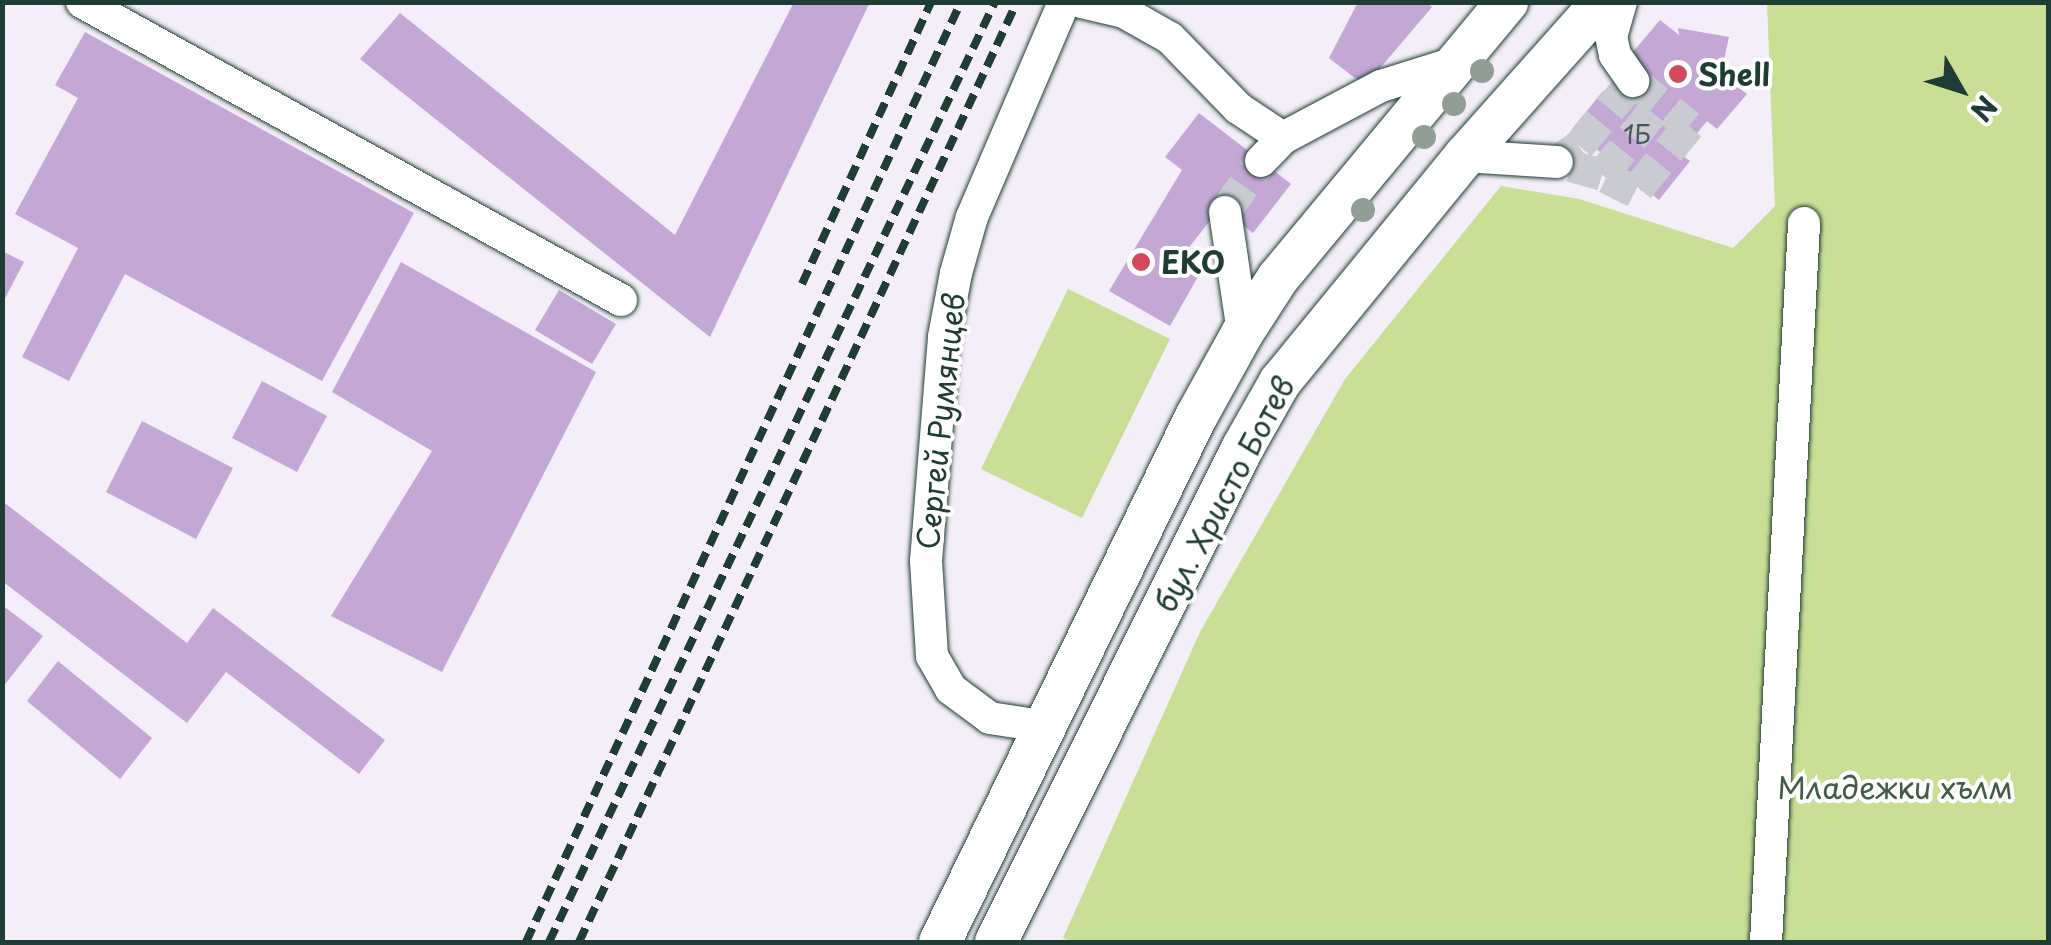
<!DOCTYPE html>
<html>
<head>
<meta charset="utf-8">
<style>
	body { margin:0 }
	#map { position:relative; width:2051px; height:945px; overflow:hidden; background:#f3eef7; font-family:"Playpen Sans",sans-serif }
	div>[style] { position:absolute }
	.green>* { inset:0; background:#c8df95 }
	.building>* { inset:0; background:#c3a8d5 }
	.minor-tunnel>* { height:32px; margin-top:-16px; transform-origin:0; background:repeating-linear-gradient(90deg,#c9cbd0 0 32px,transparent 0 48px) }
	.roads { filter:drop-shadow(0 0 2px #1f3d34) drop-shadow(0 0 2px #1f3d34) }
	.minor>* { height:32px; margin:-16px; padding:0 16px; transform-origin:16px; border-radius:16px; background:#fff }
	.major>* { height:42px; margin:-21px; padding:0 21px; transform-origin:21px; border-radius:21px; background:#fff }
	.rail>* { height:8px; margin-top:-4px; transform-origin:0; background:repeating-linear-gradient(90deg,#1f3d34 0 15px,transparent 0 23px) }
	.trees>* { width:24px; height:24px; margin:-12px; border-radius:50%; background:#919e96 }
	.dots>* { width:28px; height:28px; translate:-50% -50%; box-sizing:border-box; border:5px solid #fff; border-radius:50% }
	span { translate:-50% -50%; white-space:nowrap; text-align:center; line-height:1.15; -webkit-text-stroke:8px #fff; paint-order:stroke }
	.number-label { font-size:25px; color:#48585c }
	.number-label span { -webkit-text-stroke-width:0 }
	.poi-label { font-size:30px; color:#1f3d34; font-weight:700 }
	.left { translate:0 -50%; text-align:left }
	.street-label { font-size:30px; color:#1f3d34 }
	.park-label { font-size:30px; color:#415d47 }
	.frame { position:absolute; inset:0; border:5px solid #1f3d34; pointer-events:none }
	.north { position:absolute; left:1911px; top:40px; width:100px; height:100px; -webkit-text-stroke:8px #fff; paint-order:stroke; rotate:129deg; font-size:28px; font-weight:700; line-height:40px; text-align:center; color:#1f3d34 }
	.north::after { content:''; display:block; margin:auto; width:35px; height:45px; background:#1f3d34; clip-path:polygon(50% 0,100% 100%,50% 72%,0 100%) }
</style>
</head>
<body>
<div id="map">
	<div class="green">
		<i style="clip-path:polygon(1767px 3px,2048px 3px,2048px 942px,1074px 942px,1063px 938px,1200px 632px,1345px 379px,1501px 186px,1579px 199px,1733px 248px,1775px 206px)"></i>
		<i style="clip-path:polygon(1068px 289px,1170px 339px,1082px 518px,981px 469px)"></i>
	</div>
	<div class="building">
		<i style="clip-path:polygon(794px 2px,870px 2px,710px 337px,360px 59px,400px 13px,675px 235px)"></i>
		<i style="clip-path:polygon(1358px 2px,1426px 2px,1432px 7px,1365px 86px,1329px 58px)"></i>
		<i style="clip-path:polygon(1660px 20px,1679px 35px,1678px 28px,1729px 37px,1721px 74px,1747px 94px,1717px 129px,1707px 121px,1680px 154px,1690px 161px,1659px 200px,1572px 129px,1603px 91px,1619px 104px,1644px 73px,1627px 59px)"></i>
		<i style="clip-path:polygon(85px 32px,414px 213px,322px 381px,125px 274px,69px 381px,22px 357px,78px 248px,15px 214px,78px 98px,55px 85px)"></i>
		<i style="clip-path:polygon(1199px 113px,1291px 184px,1253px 233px,1220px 208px,1183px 255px,1204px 266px,1170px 326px,1109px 291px,1182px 170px,1165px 157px)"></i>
		<i style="clip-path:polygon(2px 251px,24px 262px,2px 304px)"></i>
		<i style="clip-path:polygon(401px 262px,596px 372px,442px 672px,331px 616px,432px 451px,332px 392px)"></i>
		<i style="clip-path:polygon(559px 290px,616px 324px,592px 364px,535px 330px)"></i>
		<i style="clip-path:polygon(262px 381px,327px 416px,297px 472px,232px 438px)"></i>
		<i style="clip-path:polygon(142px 421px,233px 468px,196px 539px,106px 492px)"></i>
		<i style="clip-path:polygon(2px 501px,187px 643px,213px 608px,385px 740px,359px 774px,226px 672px,187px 723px,2px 581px)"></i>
		<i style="clip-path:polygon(2px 605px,43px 636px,2px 688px)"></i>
		<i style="clip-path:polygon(58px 661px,152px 738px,120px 779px,27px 701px)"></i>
	</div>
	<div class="minor-tunnel">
		<i style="left:1633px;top:81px;width:72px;rotate:38.8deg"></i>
		<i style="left:1689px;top:126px;width:85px;rotate:129.3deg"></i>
		<i style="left:1635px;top:192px;width:37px;rotate:-153deg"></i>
		<i style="left:1602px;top:175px;width:47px;rotate:-163.9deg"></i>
		<i style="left:1557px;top:162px;width:27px;rotate:-36deg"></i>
		<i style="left:1579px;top:146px;width:85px;rotate:-50.3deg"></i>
		<i style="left:1602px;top:175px;width:92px;rotate:-51.1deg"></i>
		<i style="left:1225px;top:212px;width:62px;rotate:-54.8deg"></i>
	</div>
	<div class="roads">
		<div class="minor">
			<i style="left:82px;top:2px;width:616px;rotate:28.94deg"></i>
			<i style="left:1081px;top:2px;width:44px;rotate:13.1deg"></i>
			<i style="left:1124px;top:12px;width:53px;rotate:29.5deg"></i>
			<i style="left:1170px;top:38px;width:98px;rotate:45.8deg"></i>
			<i style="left:1238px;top:108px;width:54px;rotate:33.7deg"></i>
			<i style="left:1621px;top:2px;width:35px;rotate:106deg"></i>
			<i style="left:1611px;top:36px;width:19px;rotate:78deg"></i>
			<i style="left:1615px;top:55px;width:32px;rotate:55deg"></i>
			<i style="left:1465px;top:156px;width:92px;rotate:3.7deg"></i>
			<i style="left:1261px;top:161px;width:32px;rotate:-46deg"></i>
			<i style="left:1283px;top:138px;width:111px;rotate:-28deg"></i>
			<i style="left:1381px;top:86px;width:77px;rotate:-17.3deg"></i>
			<i style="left:1225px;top:212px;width:121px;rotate:81.5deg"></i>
			<i style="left:1048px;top:727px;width:59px;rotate:-171.2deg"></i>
			<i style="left:990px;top:718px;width:49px;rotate:-143.4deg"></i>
			<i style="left:951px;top:689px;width:38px;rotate:-120deg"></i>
			<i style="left:932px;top:656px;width:95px;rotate:-93.6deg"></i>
			<i style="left:926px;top:561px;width:225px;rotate:-85.4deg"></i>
			<i style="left:944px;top:337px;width:65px;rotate:-79.4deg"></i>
			<i style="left:956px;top:273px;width:58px;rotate:-74.1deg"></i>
			<i style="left:972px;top:217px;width:234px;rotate:-66.8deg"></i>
			<i style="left:1766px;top:942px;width:720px;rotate:-86.97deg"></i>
		</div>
		<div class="major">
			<i style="left:940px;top:942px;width:584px;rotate:-64.01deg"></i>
			<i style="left:1196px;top:417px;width:97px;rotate:-61.1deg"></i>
			<i style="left:1243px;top:332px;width:64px;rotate:-57.1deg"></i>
			<i style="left:1278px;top:278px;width:359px;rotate:-50.3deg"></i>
			<i style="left:996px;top:942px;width:553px;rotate:-63.48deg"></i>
			<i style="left:1243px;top:447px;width:75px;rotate:-60.4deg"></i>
			<i style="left:1280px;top:382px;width:292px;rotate:-50.7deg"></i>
			<i style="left:1465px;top:156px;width:206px;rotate:-48.3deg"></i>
		</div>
	</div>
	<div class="rail">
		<i style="left:802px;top:284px;width:310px;rotate:-65.4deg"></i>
		<i style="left:526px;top:942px;width:1036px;rotate:-65.17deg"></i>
		<i style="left:549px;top:942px;width:1040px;rotate:-64.62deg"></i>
		<i style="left:579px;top:942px;width:1037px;rotate:-65.02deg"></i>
	</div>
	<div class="trees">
		<i style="left:1482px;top:71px"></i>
		<i style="left:1454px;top:104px"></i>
		<i style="left:1424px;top:137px"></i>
		<i style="left:1363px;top:210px"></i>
	</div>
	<div class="dots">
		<i style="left:1678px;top:74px;background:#d1495b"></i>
		<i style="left:1141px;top:262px;background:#d1495b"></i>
	</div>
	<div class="number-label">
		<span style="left:1637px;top:134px">1Б</span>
	</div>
	<div class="poi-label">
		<span class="left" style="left:1698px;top:74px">Shell</span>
		<span class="left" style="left:1161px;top:262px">EKO</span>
	</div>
	<div class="street-label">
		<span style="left:940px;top:421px;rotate:-84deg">Сергей Румянцев</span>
		<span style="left:1224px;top:494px;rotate:-62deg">бул. Христо Ботев</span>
	</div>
	<div class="park-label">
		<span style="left:1895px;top:787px">Младежки хълм</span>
	</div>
	<div class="frame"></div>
	<div class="north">N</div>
</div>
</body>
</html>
